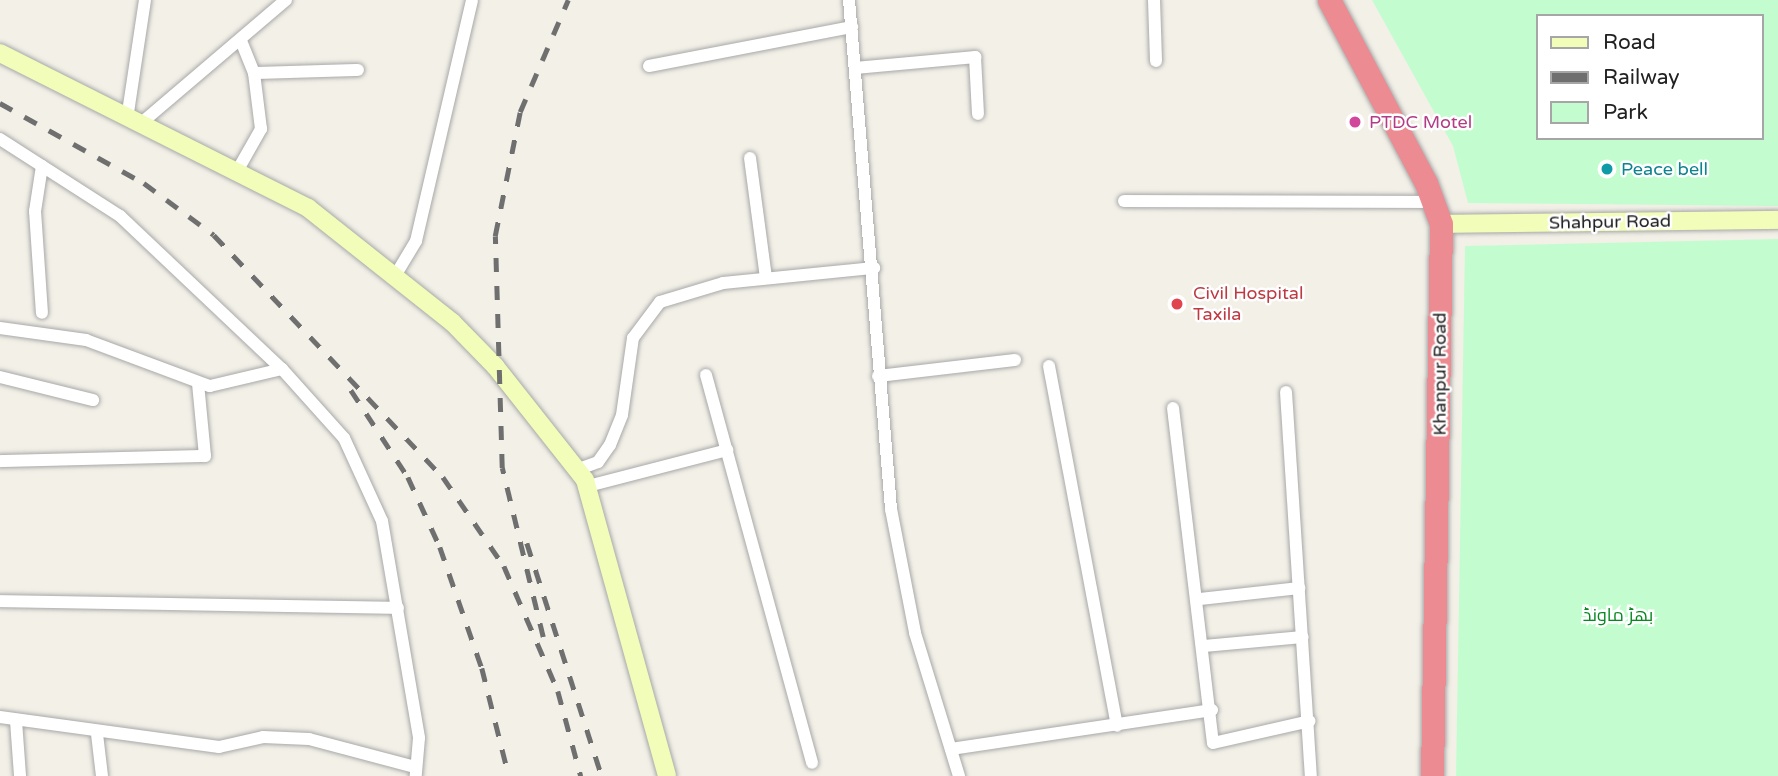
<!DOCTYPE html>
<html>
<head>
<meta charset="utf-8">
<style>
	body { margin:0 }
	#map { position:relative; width:1778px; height:776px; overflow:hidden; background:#f2f0e7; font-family:"Varela Round",Cairo,sans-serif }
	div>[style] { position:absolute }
	.park>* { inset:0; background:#c3fdcf }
	.roads { filter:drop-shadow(0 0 2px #a8a8a8) drop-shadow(0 0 2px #a8a8a8) }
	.street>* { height:12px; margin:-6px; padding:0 6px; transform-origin:6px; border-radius:6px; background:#fff }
	.secondary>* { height:18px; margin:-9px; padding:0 9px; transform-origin:9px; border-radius:9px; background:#f2fdba }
	.highway>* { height:23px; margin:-11.5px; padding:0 11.5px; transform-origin:11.5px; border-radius:11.5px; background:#ed8b92 }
	.rail>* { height:4.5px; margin-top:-2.25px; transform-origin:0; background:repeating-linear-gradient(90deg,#6f6f6f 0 14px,transparent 0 28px) }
	.dots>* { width:19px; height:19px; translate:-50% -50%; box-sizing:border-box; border:4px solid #fff; border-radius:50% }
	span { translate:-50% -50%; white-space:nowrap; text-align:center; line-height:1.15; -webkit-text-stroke:5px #fff; paint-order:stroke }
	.hotel-label { font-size:18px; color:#b23c85 }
	.left { translate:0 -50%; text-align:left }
	.culture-label { font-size:18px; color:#0d838f }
	.street-label { font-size:18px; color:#212121 }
	.health-label { font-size:18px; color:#be3a42 }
	.park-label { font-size:18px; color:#058920 }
	.legend { position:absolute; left:1536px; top:14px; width:228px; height:126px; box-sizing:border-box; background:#fff; border:2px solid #a6a6a6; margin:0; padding:9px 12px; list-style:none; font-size:21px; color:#212121 }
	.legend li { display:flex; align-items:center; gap:14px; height:35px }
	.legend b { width:35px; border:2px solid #a6a6a6 }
</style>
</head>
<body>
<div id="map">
	<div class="park">
		<i style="clip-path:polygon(evenodd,1372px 0,1778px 0,1778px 206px,1468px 203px,1453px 146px,1372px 0,1538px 16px,1762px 16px,1762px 138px,1538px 138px,1538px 16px)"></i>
		<i style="clip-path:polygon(1778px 239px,1778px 776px,1456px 776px,1465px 246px)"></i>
	</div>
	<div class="roads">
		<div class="street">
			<i style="left:849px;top:0;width:511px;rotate:85.28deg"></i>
			<i style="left:891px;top:509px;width:126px;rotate:79deg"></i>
			<i style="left:915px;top:633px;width:150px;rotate:72.9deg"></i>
			<i style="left:1154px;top:0;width:61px;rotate:88.1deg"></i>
			<i style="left:649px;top:66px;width:207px;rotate:-10.9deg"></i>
			<i style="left:855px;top:68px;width:121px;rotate:-5.2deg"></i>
			<i style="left:975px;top:57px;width:57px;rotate:87deg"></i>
			<i style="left:254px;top:73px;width:104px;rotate:-1.7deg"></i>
			<i style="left:127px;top:119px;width:120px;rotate:-81.4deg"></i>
			<i style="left:139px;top:125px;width:193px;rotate:-40.4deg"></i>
			<i style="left:0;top:139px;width:143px;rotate:32.7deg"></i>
			<i style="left:120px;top:216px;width:223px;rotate:43.4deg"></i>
			<i style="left:282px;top:369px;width:93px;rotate:48.1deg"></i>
			<i style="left:344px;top:438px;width:91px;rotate:65.4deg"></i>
			<i style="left:382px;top:521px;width:220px;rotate:80.3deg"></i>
			<i style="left:419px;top:738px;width:38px;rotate:95deg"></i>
			<i style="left:750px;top:158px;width:121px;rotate:82.4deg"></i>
			<i style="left:42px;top:166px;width:46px;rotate:98.8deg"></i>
			<i style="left:35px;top:211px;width:102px;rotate:86.1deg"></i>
			<i style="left:236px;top:173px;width:51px;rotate:-60.4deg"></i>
			<i style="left:261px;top:129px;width:56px;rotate:-97.1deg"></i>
			<i style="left:254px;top:73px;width:35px;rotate:-112deg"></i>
			<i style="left:1124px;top:201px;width:311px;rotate:0.2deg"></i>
			<i style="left:395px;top:276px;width:41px;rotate:-59deg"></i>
			<i style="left:416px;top:241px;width:247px;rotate:-76.9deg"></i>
			<i style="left:0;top:328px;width:87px;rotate:7.9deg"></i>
			<i style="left:86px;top:340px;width:132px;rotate:20.4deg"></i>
			<i style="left:210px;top:386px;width:74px;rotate:-13.3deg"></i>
			<i style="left:1049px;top:366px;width:366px;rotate:79.3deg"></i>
			<i style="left:706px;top:375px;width:402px;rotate:74.7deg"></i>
			<i style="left:878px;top:376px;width:138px;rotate:-6.7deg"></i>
			<i style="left:0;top:377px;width:96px;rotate:13.9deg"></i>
			<i style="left:1286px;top:392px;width:385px;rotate:86.3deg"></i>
			<i style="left:1173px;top:408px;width:337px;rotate:83.2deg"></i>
			<i style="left:1213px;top:743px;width:99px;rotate:-12.8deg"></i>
			<i style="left:0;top:461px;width:205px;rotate:-1.4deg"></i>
			<i style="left:205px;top:456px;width:73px;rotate:-95.5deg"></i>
			<i style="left:579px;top:469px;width:20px;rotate:-20deg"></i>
			<i style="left:598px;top:462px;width:21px;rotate:-55deg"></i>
			<i style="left:610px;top:445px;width:32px;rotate:-68deg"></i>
			<i style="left:622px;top:415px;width:78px;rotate:-81.9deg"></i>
			<i style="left:633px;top:338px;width:45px;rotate:-53.1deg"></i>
			<i style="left:660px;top:302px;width:66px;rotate:-16.8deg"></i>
			<i style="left:723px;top:283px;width:152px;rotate:-5.7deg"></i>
			<i style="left:588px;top:486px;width:144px;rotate:-14.5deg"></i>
			<i style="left:1200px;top:599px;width:100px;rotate:-6.3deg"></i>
			<i style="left:0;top:601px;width:398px;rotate:1deg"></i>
			<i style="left:1204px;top:646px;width:99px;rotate:-5.2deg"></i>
			<i style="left:0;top:717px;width:221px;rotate:7.8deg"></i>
			<i style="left:219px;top:747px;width:45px;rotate:-12.8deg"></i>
			<i style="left:263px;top:737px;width:46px;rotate:2.5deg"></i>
			<i style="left:309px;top:739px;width:110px;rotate:14.8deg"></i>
			<i style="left:16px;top:721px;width:55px;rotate:85.8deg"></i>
			<i style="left:97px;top:734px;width:42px;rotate:83.2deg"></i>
			<i style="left:951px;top:749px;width:264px;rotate:-8.5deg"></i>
		</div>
		<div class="secondary">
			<i style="left:0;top:53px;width:345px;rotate:26.7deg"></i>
			<i style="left:308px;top:208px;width:184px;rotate:38.4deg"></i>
			<i style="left:452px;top:322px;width:62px;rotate:45.7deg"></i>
			<i style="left:495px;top:366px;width:145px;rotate:51.7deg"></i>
			<i style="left:585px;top:480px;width:307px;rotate:74.5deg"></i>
			<i style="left:1441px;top:224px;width:337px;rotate:-0.7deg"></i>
		</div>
		<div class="highway">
			<i style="left:1329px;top:0;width:207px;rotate:62.1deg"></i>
			<i style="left:1426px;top:183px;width:44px;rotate:69.9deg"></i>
			<i style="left:1441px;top:224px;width:552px;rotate:90.93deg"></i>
		</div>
	</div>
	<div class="rail">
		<i style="left:0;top:103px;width:165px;rotate:29.1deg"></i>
		<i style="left:144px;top:183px;width:87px;rotate:36.6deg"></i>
		<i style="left:214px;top:235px;width:333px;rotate:46.6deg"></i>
		<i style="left:443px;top:477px;width:108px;rotate:55.6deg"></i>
		<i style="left:504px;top:566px;width:136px;rotate:66.6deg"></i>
		<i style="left:558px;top:691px;width:88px;rotate:74.9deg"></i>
		<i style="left:351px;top:390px;width:104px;rotate:56.8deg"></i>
		<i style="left:408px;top:477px;width:77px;rotate:65.4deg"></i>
		<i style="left:440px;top:547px;width:128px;rotate:70.9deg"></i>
		<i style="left:482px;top:668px;width:111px;rotate:76deg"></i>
		<i style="left:527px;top:543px;width:245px;rotate:72.2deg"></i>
		<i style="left:543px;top:637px;width:174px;rotate:-103.6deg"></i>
		<i style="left:502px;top:468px;width:232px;rotate:-91.7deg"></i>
		<i style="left:495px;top:236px;width:126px;rotate:-78.6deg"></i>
		<i style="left:520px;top:112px;width:122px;rotate:-66.8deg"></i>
	</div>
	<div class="dots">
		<i style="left:1355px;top:122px;background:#d1479c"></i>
		<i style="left:1607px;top:169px;background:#0f9aa8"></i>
		<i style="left:1177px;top:304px;background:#e0444e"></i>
	</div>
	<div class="hotel-label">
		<span class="left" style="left:1369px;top:122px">PTDC Motel</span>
	</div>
	<div class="culture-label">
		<span class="left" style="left:1621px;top:169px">Peace bell</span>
	</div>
	<div class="street-label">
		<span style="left:1610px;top:222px;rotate:-1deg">Shahpur Road</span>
		<span style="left:1440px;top:374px;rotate:-90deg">Khanpur Road</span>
	</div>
	<div class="health-label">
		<span class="left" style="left:1193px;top:304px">Civil Hospital<br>Taxila</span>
	</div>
	<div class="park-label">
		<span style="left:1618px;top:615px">بھڑ ماونڈ</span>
	</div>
	<ul class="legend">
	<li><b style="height:9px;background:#f2fdba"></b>Road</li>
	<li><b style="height:9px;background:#6f6f6f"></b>Railway</li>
	<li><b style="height:19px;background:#c3fdcf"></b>Park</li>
	</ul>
</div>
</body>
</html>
